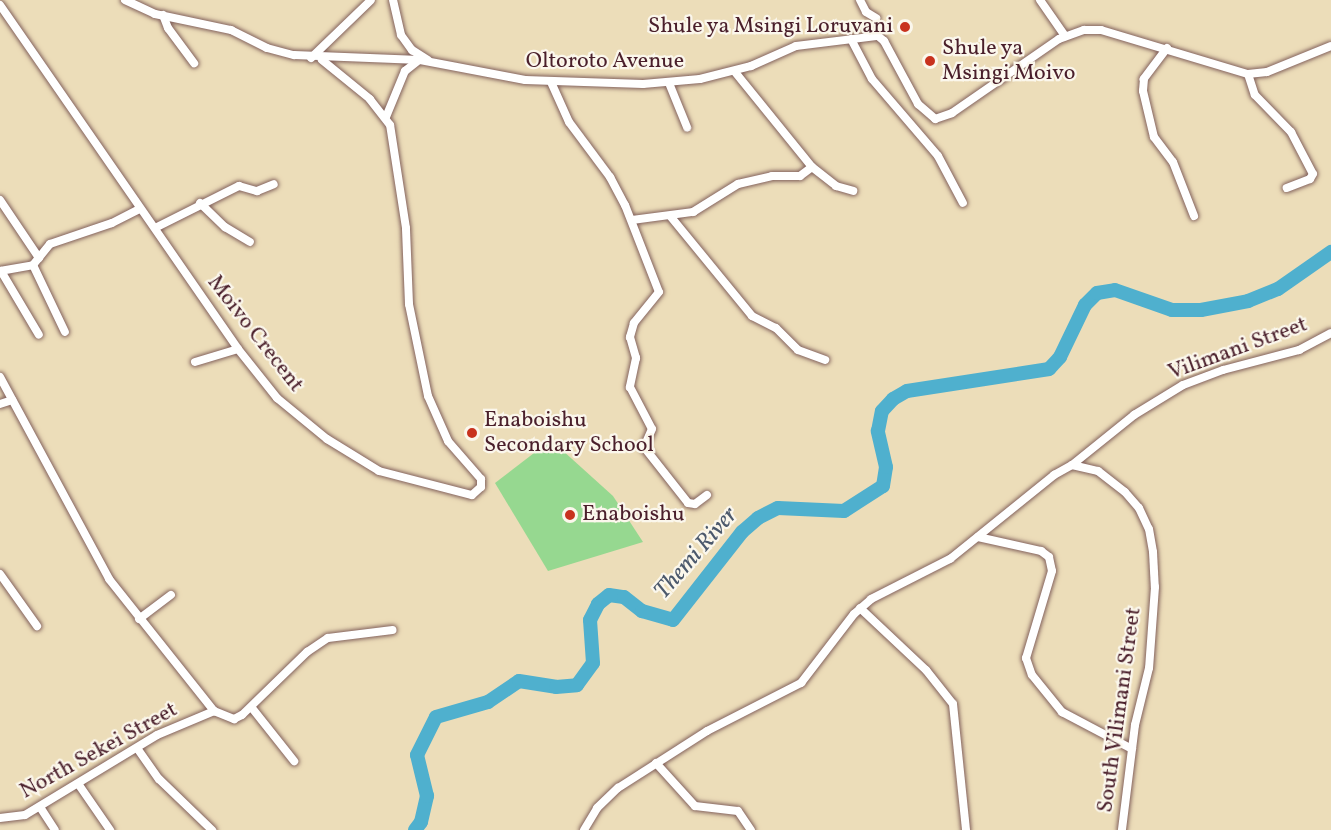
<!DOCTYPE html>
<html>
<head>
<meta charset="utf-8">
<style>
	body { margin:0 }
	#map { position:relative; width:1331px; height:830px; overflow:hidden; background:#ecddb9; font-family:Vollkorn,serif }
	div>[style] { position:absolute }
	.green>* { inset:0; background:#96d890 }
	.river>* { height:14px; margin:-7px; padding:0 7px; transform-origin:7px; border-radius:7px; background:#4fb0ce }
	.roads { filter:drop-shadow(0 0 2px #83625d) drop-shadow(0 0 2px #83625d) }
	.minor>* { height:8px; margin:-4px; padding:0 4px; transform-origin:4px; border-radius:4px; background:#fff }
	.dots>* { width:16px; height:16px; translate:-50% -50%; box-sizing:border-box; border:3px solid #fbf7ec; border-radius:50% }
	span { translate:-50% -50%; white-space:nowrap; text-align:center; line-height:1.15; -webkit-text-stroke:4.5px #fbf7ec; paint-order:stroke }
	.poi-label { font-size:22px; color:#4a1f2b }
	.right { translate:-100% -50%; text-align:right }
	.left { translate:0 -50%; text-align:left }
	.street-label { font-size:22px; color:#4a1f2b }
	.water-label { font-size:24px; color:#4c596c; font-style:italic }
</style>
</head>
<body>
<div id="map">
	<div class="green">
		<i style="clip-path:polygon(551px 440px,613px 496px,643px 542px,548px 571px,495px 483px)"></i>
	</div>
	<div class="river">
		<i style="left:415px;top:830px;width:10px;rotate:-53deg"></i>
		<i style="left:421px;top:822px;width:27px;rotate:-77deg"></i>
		<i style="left:427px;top:796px;width:42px;rotate:-103.7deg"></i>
		<i style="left:417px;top:755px;width:42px;rotate:-63.4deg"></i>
		<i style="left:436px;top:717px;width:54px;rotate:-16.1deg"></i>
		<i style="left:488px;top:702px;width:37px;rotate:-34deg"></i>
		<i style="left:519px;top:681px;width:37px;rotate:9deg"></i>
		<i style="left:556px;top:687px;width:21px;rotate:-5deg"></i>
		<i style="left:577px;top:685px;width:27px;rotate:-54deg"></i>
		<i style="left:593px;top:663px;width:43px;rotate:-94deg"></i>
		<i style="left:590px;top:620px;width:18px;rotate:-63deg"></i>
		<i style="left:598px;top:604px;width:14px;rotate:-39deg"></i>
		<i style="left:609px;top:595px;width:15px;rotate:8deg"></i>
		<i style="left:624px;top:597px;width:23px;rotate:38deg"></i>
		<i style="left:642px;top:611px;width:32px;rotate:16deg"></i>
		<i style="left:673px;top:620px;width:112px;rotate:-51.9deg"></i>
		<i style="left:742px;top:532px;width:21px;rotate:-41deg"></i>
		<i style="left:758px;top:518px;width:22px;rotate:-27deg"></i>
		<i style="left:778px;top:508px;width:66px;rotate:2.6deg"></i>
		<i style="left:844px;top:511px;width:46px;rotate:-32.7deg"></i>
		<i style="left:883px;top:486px;width:19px;rotate:-81deg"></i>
		<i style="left:886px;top:467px;width:37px;rotate:-103deg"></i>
		<i style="left:878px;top:431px;width:20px;rotate:-79deg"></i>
		<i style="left:882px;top:411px;width:16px;rotate:-47deg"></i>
		<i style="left:893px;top:399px;width:16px;rotate:-30deg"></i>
		<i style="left:907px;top:391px;width:144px;rotate:-8.8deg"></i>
		<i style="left:1049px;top:369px;width:16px;rotate:-47deg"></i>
		<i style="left:1060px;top:357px;width:58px;rotate:-64.3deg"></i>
		<i style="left:1085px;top:305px;width:17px;rotate:-45deg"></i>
		<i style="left:1097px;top:293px;width:18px;rotate:-9deg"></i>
		<i style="left:1115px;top:290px;width:60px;rotate:19.3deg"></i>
		<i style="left:1172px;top:310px;width:29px"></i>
		<i style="left:1201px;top:310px;width:48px;rotate:-10.8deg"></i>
		<i style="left:1248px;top:301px;width:32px;rotate:-22deg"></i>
		<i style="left:1278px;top:289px;width:65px;rotate:-34.9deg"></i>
	</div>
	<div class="roads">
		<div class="minor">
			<i style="left:125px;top:0;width:33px;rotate:25deg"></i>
			<i style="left:155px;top:14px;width:78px;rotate:11.9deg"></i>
			<i style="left:231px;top:30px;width:40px;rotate:26.6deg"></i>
			<i style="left:267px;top:48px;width:28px;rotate:15deg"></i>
			<i style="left:294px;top:55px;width:126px;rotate:2.3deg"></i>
			<i style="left:420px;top:60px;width:107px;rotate:10.8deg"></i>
			<i style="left:525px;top:80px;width:118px;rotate:1.9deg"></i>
			<i style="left:643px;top:84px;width:57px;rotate:-5deg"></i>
			<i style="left:700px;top:79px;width:53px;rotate:-14.3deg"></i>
			<i style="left:751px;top:66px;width:49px;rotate:-24deg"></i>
			<i style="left:796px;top:46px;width:83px;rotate:-7deg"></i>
			<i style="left:878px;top:36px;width:8px;rotate:40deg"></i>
			<i style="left:884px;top:41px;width:72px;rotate:61.6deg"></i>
			<i style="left:918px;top:104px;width:23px;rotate:41deg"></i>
			<i style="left:935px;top:119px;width:18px;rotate:-19deg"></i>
			<i style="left:952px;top:113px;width:130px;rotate:-34.7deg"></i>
			<i style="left:1059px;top:39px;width:27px;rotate:-20deg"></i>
			<i style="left:1084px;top:30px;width:17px"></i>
			<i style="left:1101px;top:30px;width:153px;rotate:16.7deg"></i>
			<i style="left:1248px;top:74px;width:19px;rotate:-6deg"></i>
			<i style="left:1267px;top:72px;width:69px;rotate:-22.1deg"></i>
			<i style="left:393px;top:0;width:36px;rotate:77deg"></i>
			<i style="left:401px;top:35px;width:19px;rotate:54deg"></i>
			<i style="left:412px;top:50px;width:19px;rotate:32deg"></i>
			<i style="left:860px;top:0;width:13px;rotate:63deg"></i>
			<i style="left:866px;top:12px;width:12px;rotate:31deg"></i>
			<i style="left:1040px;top:0;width:44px;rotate:55.2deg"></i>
			<i style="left:0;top:5px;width:418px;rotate:55.3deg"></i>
			<i style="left:238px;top:349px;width:63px;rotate:51.5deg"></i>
			<i style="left:277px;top:398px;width:65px;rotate:39.4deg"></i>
			<i style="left:327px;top:439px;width:61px;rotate:31.6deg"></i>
			<i style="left:379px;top:471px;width:96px;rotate:14.5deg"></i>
			<i style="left:472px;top:495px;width:12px;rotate:-42deg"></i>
			<i style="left:481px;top:487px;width:8px;rotate:-90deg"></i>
			<i style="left:481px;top:479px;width:50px;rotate:-131deg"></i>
			<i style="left:448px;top:441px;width:49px;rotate:-114deg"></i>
			<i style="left:428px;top:396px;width:94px;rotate:-101.7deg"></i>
			<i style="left:409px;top:304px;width:76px;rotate:-92.3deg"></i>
			<i style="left:406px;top:228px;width:104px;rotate:-98.8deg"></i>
			<i style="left:390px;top:125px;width:33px;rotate:-128deg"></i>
			<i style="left:370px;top:99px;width:62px;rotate:-140.9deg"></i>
			<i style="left:163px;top:15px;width:14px;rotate:69deg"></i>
			<i style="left:168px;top:28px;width:44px;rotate:53.4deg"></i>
			<i style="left:851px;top:39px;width:45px;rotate:62.3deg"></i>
			<i style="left:872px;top:79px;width:101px;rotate:49.4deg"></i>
			<i style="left:938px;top:156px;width:53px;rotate:62deg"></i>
			<i style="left:1167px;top:48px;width:39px;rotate:127deg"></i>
			<i style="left:1144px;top:79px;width:12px;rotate:95deg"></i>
			<i style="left:1143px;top:91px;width:47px;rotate:76.6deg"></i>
			<i style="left:1154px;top:137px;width:31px;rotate:53deg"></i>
			<i style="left:1173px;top:162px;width:58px;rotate:68.7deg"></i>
			<i style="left:311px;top:58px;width:83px;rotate:-44deg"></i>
			<i style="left:735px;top:72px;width:122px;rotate:51deg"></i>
			<i style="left:812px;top:167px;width:31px;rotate:38deg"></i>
			<i style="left:836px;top:186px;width:18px;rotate:16deg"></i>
			<i style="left:1248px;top:74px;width:22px;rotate:72deg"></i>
			<i style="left:1255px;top:95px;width:52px;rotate:45.8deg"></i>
			<i style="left:1291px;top:132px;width:47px;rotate:62.4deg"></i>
			<i style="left:1313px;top:174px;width:6px;rotate:121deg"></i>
			<i style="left:1310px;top:179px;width:25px;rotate:159deg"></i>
			<i style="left:551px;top:82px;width:44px;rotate:65.8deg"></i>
			<i style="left:569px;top:122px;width:69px;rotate:53.3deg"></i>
			<i style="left:610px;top:177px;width:32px;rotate:62deg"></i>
			<i style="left:625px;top:205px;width:93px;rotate:68.7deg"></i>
			<i style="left:659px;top:292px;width:40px;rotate:129deg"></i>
			<i style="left:634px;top:323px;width:15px;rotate:106deg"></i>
			<i style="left:630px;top:337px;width:22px;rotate:74deg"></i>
			<i style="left:636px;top:358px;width:30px;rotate:102deg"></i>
			<i style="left:630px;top:387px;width:47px;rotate:62.4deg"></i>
			<i style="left:652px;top:429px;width:20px;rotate:114deg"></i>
			<i style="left:644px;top:447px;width:71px;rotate:51.8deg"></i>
			<i style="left:688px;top:503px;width:7px;rotate:8deg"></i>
			<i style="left:695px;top:504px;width:15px;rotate:-37deg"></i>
			<i style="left:669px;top:83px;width:48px;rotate:67.8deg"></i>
			<i style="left:386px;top:117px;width:50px;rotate:-67.6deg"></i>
			<i style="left:405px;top:71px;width:16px;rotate:-38deg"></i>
			<i style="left:0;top:200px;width:70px;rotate:56.1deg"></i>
			<i style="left:200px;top:203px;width:35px;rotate:44deg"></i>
			<i style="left:225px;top:227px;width:29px;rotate:31deg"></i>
			<i style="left:671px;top:217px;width:128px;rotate:50.7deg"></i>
			<i style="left:752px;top:316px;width:27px;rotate:27deg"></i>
			<i style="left:776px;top:328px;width:31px;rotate:45deg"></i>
			<i style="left:798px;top:350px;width:29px;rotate:20deg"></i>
			<i style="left:632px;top:220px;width:62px;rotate:-7.5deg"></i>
			<i style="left:693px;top:212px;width:53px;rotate:-31.9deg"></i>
			<i style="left:738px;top:184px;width:35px;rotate:-13deg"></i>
			<i style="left:772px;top:176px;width:28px"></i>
			<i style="left:800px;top:176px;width:15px;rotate:-37deg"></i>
			<i style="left:155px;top:228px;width:94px;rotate:-26.6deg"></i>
			<i style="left:239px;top:186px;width:19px;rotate:16deg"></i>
			<i style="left:257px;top:191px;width:18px;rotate:-22deg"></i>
			<i style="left:33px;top:265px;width:74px;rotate:64.5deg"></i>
			<i style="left:0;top:271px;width:34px;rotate:-10deg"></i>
			<i style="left:33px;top:265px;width:27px;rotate:-51deg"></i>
			<i style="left:50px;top:244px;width:65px;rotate:-18.7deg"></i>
			<i style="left:112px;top:223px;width:30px;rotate:-27deg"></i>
			<i style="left:1px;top:271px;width:74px;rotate:59.3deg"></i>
			<i style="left:195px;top:362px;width:45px;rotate:-16.8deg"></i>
			<i style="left:0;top:377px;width:230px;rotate:61.6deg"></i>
			<i style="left:109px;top:579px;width:169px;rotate:51.5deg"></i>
			<i style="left:214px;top:711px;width:22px;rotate:22deg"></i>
			<i style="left:234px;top:719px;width:9px;rotate:-27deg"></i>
			<i style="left:242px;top:715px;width:91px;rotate:-44.1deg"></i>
			<i style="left:307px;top:652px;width:25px;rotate:-34deg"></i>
			<i style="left:328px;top:638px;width:65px;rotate:-7deg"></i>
			<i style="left:0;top:404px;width:13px;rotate:-18deg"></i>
			<i style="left:1072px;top:465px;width:80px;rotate:-38.9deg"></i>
			<i style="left:1134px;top:415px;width:57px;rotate:-31.5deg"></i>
			<i style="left:1183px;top:385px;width:43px;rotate:-20.6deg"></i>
			<i style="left:1223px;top:370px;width:79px;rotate:-14.7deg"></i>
			<i style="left:1299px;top:350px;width:36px;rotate:-28deg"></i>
			<i style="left:978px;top:537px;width:65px;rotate:12.5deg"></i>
			<i style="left:1041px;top:551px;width:10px;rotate:37deg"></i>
			<i style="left:1049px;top:557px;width:14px;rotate:78deg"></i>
			<i style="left:1052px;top:571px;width:91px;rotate:106.6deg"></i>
			<i style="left:1026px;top:658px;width:18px;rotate:71deg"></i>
			<i style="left:1032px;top:675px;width:48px;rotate:51deg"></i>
			<i style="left:1062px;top:712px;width:79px;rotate:27.9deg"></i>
			<i style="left:0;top:574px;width:64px;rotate:54.6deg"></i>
			<i style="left:860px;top:608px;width:91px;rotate:43.2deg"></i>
			<i style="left:926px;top:670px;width:43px;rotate:51.5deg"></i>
			<i style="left:953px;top:704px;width:127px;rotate:84.1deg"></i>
			<i style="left:139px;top:619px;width:40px;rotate:-37deg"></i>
			<i style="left:252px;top:708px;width:68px;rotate:51.6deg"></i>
			<i style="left:137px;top:748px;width:38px;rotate:55deg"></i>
			<i style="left:159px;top:779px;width:74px;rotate:43.9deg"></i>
			<i style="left:656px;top:763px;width:58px;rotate:47.8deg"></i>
			<i style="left:695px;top:806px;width:43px;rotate:6.6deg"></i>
			<i style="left:738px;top:811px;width:23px;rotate:56deg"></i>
			<i style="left:79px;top:785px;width:55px;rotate:55.4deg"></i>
			<i style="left:40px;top:807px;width:27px;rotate:57deg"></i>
			<i style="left:0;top:818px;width:25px;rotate:-7deg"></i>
			<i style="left:25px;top:815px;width:154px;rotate:-31.2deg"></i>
			<i style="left:157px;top:735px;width:62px;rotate:-22.8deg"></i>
			<i style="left:584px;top:830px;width:26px;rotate:-59deg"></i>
			<i style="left:597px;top:808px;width:29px;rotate:-44deg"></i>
			<i style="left:618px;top:788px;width:106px;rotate:-32.6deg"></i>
			<i style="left:707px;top:731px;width:106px;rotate:-27.1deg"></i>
			<i style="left:801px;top:683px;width:87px;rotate:-52.5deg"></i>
			<i style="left:854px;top:614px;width:23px;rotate:-41deg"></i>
			<i style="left:871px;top:599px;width:89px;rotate:-26.9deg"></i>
			<i style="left:950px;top:559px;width:134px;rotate:-38.9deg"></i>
			<i style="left:1054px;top:475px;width:21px;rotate:-29deg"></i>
			<i style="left:1072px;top:465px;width:27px;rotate:13deg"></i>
			<i style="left:1098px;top:471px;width:34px;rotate:38deg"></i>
			<i style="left:1125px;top:492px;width:21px;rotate:49deg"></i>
			<i style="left:1139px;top:508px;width:23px;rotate:65deg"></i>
			<i style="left:1149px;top:529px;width:23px;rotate:80deg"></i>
			<i style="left:1153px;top:552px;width:35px;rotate:87deg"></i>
			<i style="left:1155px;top:587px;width:81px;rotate:94.2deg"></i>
			<i style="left:1149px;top:668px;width:59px;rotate:103.8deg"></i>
			<i style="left:1135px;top:725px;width:106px;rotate:97.1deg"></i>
		</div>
	</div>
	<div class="dots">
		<i style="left:905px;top:27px;background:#c8321e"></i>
		<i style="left:930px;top:61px;background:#c8321e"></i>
		<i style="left:472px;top:433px;background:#c8321e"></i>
		<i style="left:570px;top:515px;background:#c8321e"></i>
	</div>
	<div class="poi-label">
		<span class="right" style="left:893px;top:27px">Shule ya Msingi Loruvani</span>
		<span class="left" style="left:942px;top:61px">Shule ya<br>Msingi Moivo</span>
		<span class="left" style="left:484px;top:433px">Enaboishu<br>Secondary School</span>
		<span class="left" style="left:582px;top:515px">Enaboishu</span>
	</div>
	<div class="street-label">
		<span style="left:605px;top:62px">Oltoroto Avenue</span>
		<span style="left:255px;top:334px;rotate:52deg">Moivo Crecent</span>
		<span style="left:1238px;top:349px;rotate:-20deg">Vilimani Street</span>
		<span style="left:1120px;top:710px;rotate:-82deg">South Vilimani Street</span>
		<span style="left:99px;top:751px;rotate:-29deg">North Sekei Street</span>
	</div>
	<div class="water-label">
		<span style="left:697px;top:554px;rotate:-49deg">Themi River</span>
	</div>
</div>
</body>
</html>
